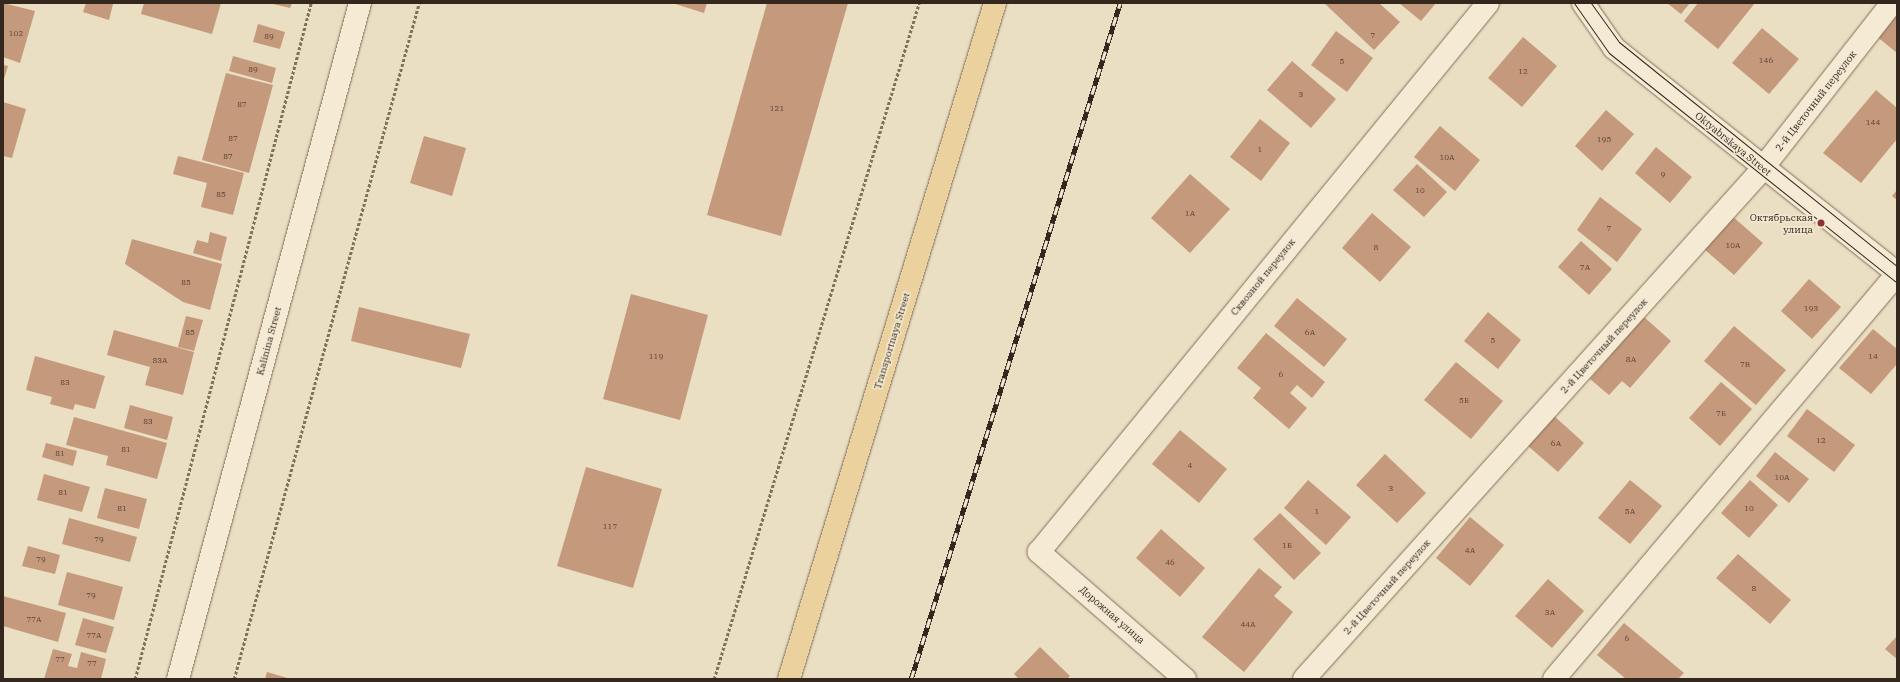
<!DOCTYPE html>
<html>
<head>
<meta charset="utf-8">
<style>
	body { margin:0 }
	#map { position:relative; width:1900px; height:682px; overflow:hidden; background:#eadec3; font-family:"IBM Plex Serif",serif }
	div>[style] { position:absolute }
	.building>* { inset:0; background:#c5997c }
	.path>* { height:2.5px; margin-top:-1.25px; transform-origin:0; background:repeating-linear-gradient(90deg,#82705b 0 3px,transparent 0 5px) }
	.roads { filter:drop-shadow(0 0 1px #82705b) drop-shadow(0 0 1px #82705b) }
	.minor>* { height:22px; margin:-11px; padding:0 11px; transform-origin:11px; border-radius:11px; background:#f5ebd5 }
	.major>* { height:22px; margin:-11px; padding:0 11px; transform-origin:11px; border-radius:11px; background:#ead19e }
	.tram>* { height:1px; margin:-0.5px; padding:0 0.5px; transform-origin:0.5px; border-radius:0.5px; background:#34281e }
	.rail>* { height:4.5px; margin-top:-2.25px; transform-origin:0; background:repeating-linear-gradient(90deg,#f2e8d2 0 9px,#34281e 0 18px); box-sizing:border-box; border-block:1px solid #34281e }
	.dots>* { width:11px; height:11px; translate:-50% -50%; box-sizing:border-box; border:2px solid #f2e8d2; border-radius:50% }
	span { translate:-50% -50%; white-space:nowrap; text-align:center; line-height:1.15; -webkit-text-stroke:3px #f2e8d2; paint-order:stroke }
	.number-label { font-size:8px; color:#584436 }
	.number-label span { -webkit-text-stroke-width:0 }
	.street-label { font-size:10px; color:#34281e }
	.poi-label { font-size:10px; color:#34281e }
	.right { translate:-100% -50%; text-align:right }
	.frame { position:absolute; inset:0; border:4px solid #34281e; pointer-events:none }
</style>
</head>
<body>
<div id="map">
	<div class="building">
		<i style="clip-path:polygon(3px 3px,35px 11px,20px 63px,3px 57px)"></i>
		<i style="clip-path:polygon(86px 3px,113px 4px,109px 20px,83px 12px)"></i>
		<i style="clip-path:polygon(144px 3px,221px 3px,212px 34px,141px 14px)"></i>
		<i style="clip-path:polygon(269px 3px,292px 3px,290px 8px)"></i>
		<i style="clip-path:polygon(672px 3px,707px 3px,704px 13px)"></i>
		<i style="clip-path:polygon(767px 3px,848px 3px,781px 236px,707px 215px)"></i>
		<i style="clip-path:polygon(1324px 3px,1379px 3px,1400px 22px,1374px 50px)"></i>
		<i style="clip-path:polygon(1399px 3px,1436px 3px,1421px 21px)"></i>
		<i style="clip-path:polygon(1667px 3px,1690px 3px,1681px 14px)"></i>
		<i style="clip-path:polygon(1698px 3px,1755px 3px,1718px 49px,1684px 21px)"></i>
		<i style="clip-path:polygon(1897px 7px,1897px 53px,1875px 35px)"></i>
		<i style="clip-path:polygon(258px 24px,285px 32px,280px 49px,253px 42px)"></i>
		<i style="clip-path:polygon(1762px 28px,1799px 59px,1769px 94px,1732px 63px)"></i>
		<i style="clip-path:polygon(1336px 31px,1373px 58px,1347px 92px,1311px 65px)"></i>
		<i style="clip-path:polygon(1523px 37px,1557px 66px,1522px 107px,1488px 78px)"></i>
		<i style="clip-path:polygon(233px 56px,276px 68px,272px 83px,229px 71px)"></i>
		<i style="clip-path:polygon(1292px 61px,1336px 99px,1311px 128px,1267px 90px)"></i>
		<i style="clip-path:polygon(3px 65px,8px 66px,3px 82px)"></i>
		<i style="clip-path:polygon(226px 73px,273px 85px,249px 173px,202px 160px)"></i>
		<i style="clip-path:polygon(1876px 90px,1897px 108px,1897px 139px,1861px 183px,1823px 153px)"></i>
		<i style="clip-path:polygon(3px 102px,26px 109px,12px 158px,3px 156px)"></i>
		<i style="clip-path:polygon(1606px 110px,1634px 134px,1602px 171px,1575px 146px)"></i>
		<i style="clip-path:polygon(1260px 119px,1290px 143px,1261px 181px,1230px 157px)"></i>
		<i style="clip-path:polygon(1440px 126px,1480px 160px,1455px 191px,1414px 157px)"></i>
		<i style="clip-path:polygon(424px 136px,466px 148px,452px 196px,410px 183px)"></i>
		<i style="clip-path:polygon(1656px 147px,1692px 177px,1670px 203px,1635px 173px)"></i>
		<i style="clip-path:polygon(178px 156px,244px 173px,233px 215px,201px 207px,207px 183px,173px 174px)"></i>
		<i style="clip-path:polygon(1417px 164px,1447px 192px,1424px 217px,1393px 190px)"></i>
		<i style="clip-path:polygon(1190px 174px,1230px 209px,1190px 253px,1151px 218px)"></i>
		<i style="clip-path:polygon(1897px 190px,1897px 200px,1892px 196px)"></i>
		<i style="clip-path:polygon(1600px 197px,1642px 229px,1617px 262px,1577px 230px)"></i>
		<i style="clip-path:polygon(1372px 213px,1411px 247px,1380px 282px,1342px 248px)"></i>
		<i style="clip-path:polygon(1732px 216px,1763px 243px,1734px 275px,1704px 249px)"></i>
		<i style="clip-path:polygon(210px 232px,227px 237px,221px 261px,193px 253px,197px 240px,208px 243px)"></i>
		<i style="clip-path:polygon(132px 239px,222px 264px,210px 310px,183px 302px,125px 264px)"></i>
		<i style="clip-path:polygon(1581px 241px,1612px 269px,1589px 295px,1558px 267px)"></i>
		<i style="clip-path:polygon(1809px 279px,1841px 307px,1812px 339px,1781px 311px)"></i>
		<i style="clip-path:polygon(631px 294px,708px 315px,680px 420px,603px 399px)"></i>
		<i style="clip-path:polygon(1297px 298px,1347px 339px,1324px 367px,1274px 326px)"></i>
		<i style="clip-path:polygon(359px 307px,470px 334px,461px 368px,351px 341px)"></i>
		<i style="clip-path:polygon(1488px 312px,1521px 340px,1498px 369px,1464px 341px)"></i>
		<i style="clip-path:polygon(186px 316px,203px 320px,194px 351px,178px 347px)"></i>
		<i style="clip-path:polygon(1644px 317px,1671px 341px,1630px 388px,1622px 381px,1609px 395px,1590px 379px)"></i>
		<i style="clip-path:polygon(1734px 326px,1786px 370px,1756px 405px,1704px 361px)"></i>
		<i style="clip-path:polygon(1873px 329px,1897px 349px,1897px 364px,1871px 394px,1839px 368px)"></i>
		<i style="clip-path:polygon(114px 330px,194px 352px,183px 395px,145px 385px,150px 367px,107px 355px)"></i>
		<i style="clip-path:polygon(1266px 333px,1325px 382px,1312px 398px,1297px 385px,1290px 393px,1307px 408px,1289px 429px,1253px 398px,1261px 388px,1237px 368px)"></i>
		<i style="clip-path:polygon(35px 356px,105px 376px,95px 409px,75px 404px,73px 410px,50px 404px,52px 397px,26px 390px)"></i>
		<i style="clip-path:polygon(1456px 362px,1503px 401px,1471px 439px,1424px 400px)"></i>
		<i style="clip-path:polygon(1721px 382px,1752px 409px,1720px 446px,1689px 418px)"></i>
		<i style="clip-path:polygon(130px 405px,173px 417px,167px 440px,124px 428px)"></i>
		<i style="clip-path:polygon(1807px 409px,1855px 445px,1834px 472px,1787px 436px)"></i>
		<i style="clip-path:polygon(1553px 415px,1584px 443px,1558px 472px,1527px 445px)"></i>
		<i style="clip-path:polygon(74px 417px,167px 443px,157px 479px,106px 465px,108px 456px,66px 445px)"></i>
		<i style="clip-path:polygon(1180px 430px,1227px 469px,1199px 503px,1152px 464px)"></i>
		<i style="clip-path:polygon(46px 443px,77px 451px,73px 466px,42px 457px)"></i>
		<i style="clip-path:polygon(1775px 452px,1809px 479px,1789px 503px,1756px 476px)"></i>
		<i style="clip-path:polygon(1385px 454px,1426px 493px,1397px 523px,1356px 485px)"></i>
		<i style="clip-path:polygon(586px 467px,662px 489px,633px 588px,557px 566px)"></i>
		<i style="clip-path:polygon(44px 474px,90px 487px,82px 512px,37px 500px)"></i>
		<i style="clip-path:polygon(1308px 480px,1351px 517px,1326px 545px,1284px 508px)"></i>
		<i style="clip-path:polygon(1630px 480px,1662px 506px,1630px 544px,1598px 518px)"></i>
		<i style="clip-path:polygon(1750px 480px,1778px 505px,1749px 538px,1721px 513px)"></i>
		<i style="clip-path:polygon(105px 488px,147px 499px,139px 529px,97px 518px)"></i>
		<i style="clip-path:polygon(1280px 513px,1321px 553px,1294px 580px,1253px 539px)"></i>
		<i style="clip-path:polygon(1470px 517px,1504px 545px,1470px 586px,1436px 558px)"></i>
		<i style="clip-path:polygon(69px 518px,137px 537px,130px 562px,62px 544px)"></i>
		<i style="clip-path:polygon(1161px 529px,1205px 568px,1180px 597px,1136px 558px)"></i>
		<i style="clip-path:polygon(28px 546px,60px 555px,55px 574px,22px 566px)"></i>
		<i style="clip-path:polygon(1738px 554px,1791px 600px,1770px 624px,1716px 578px)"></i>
		<i style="clip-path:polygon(1259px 568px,1282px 587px,1274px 596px,1293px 612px,1244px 672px,1202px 637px)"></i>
		<i style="clip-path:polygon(67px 572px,123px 587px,114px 620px,58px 605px)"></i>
		<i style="clip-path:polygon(1548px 579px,1584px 611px,1552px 648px,1515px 616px)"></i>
		<i style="clip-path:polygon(3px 596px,66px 613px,58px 642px,3px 626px)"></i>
		<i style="clip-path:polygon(83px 618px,114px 627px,106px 653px,75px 645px)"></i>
		<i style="clip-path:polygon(1624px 623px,1684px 673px,1678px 679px,1626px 679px,1597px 655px)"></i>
		<i style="clip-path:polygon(1897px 636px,1897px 659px,1885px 649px)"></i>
		<i style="clip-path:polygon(1040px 647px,1070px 676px,1067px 679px,1019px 679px,1014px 674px)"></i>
		<i style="clip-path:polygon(53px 649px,72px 654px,68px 666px,77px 668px,81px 652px,106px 659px,101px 679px,44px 679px)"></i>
		<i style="clip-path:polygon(267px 672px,291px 679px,265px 679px)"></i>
	</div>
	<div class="path">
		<i style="left:135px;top:679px;width:699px;rotate:-75.41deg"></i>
		<i style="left:234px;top:679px;width:701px;rotate:-74.69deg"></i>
		<i style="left:714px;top:679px;width:706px;rotate:-73.13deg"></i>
	</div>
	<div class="roads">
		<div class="minor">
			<i style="left:1583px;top:3px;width:55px;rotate:55.4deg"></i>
			<i style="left:1614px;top:48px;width:362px;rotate:38.5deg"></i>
			<i style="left:178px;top:679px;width:700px;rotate:-74.93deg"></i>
			<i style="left:1185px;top:679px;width:194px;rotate:-139deg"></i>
			<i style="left:1039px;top:552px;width:709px;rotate:-50.72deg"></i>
			<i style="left:1304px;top:679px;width:679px;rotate:-48.04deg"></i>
			<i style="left:1758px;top:174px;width:217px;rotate:-51.9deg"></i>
			<i style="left:1554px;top:679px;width:531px;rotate:-49.74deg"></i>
		</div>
		<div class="major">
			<i style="left:789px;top:679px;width:707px;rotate:-73.05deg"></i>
		</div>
	</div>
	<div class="tram">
		<i style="left:1574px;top:3px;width:61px;rotate:55deg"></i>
		<i style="left:1609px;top:53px;width:369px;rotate:38.6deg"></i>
		<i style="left:1591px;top:3px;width:48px;rotate:54.3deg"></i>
		<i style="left:1619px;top:42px;width:357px;rotate:38.9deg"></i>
	</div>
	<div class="rail">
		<i style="left:911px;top:679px;width:708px;rotate:-72.82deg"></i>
	</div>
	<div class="dots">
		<i style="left:1821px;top:223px;background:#8c3132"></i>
	</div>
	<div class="number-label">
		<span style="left:16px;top:34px">102</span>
		<span style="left:1373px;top:36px">7</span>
		<span style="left:269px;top:37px">89</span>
		<span style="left:1766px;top:61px">146</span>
		<span style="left:1342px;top:62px">5</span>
		<span style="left:253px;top:70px">89</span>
		<span style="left:1523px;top:72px">12</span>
		<span style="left:1301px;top:95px">3</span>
		<span style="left:242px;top:105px">87</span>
		<span style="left:777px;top:109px">121</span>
		<span style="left:1873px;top:123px">144</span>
		<span style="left:233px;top:139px">87</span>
		<span style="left:1604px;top:140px">195</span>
		<span style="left:1260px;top:150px">1</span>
		<span style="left:228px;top:157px">87</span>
		<span style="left:1447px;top:158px">10А</span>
		<span style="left:1663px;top:175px">9</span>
		<span style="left:1420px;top:191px">10</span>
		<span style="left:221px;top:195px">85</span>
		<span style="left:1190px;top:214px">1А</span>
		<span style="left:1609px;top:229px">7</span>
		<span style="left:1733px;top:246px">10А</span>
		<span style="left:1376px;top:248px">8</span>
		<span style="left:1585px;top:268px">7А</span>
		<span style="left:186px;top:283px">85</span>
		<span style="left:1811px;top:309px">193</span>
		<span style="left:190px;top:333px">85</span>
		<span style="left:1310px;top:333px">6А</span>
		<span style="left:1493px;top:341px">5</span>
		<span style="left:656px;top:357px">119</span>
		<span style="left:1873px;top:357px">14</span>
		<span style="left:1631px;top:360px">8А</span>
		<span style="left:160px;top:361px">83А</span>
		<span style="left:1745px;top:365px">7В</span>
		<span style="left:1281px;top:375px">6</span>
		<span style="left:65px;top:383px">83</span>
		<span style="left:1464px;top:401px">5Б</span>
		<span style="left:1721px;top:414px">7Б</span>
		<span style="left:148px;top:422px">83</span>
		<span style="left:1821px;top:441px">12</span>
		<span style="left:1556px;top:444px">6А</span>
		<span style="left:126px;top:450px">81</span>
		<span style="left:60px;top:454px">81</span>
		<span style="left:1190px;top:466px">4</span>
		<span style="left:1782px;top:478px">10А</span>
		<span style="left:1391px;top:489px">3</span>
		<span style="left:63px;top:493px">81</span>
		<span style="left:122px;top:509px">81</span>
		<span style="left:1749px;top:509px">10</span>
		<span style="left:1317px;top:512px">1</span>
		<span style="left:1630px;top:512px">5А</span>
		<span style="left:610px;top:527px">117</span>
		<span style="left:99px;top:540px">79</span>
		<span style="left:1287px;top:546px">1Б</span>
		<span style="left:1470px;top:551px">4А</span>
		<span style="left:41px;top:560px">79</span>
		<span style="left:1170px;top:563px">46</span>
		<span style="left:1754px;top:589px">8</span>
		<span style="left:91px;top:596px">79</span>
		<span style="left:1550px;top:613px">3А</span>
		<span style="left:34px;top:620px">77А</span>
		<span style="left:1248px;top:625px">44А</span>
		<span style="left:94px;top:636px">77А</span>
		<span style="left:1627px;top:639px">6</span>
		<span style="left:60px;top:660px">77</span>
		<span style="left:92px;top:664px">77</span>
	</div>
	<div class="street-label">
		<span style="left:1816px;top:101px;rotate:-52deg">2-й Цветочный переулок</span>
		<span style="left:1733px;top:144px;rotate:39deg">Oktyabrskaya Street</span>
		<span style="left:1263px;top:277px;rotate:-51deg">Сквозной переулок</span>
		<span style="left:269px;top:341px;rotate:-75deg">Kalinina Street</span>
		<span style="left:892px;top:341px;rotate:-73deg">Transportnaya Street</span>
		<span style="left:1604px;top:346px;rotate:-48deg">2-й Цветочный переулок</span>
		<span style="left:1387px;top:587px;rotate:-48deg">2-й Цветочный переулок</span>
		<span style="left:1112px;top:615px;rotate:41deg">Дорожная улица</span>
	</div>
	<div class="poi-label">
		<span class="right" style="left:1813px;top:223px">Октябрьская<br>улица</span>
	</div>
	<div class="frame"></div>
</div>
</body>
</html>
